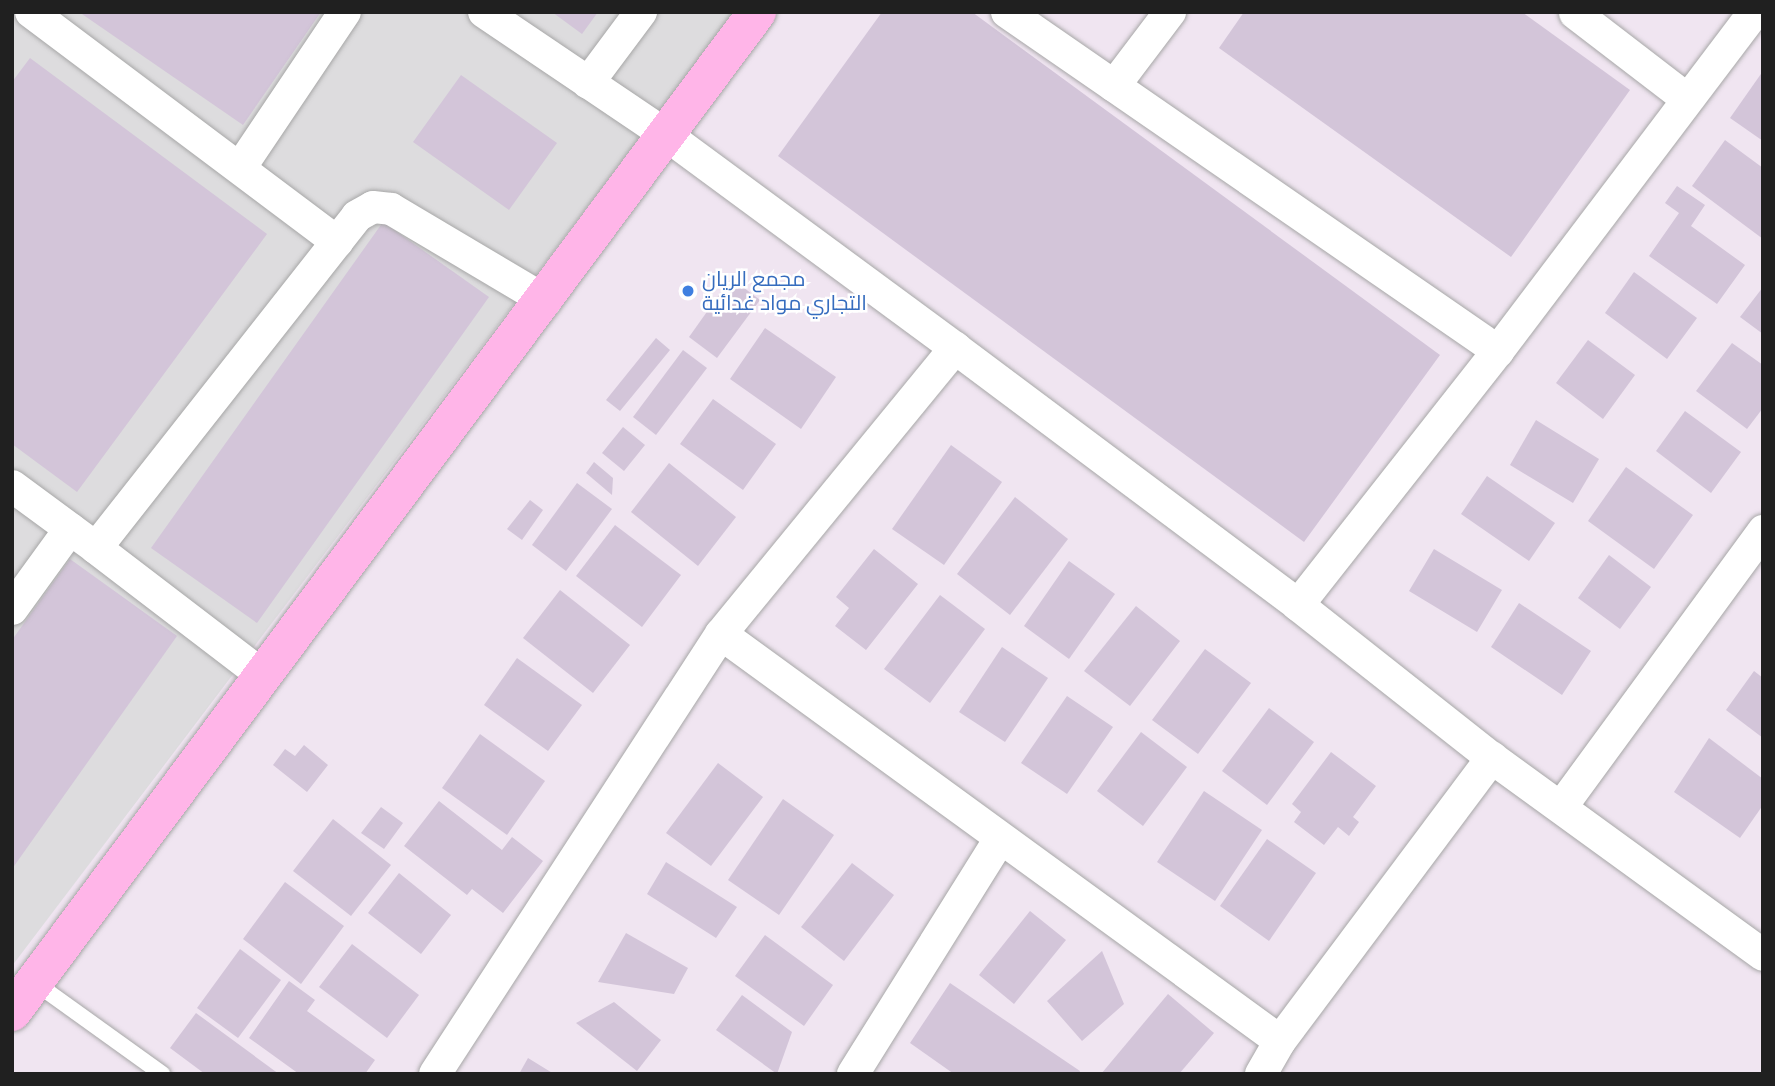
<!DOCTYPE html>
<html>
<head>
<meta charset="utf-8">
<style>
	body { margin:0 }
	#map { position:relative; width:1775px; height:1086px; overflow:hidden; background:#f0e5f1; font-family:Cabin,Cairo,sans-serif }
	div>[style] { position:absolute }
	.residential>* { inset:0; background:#dddcde }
	.building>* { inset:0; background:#d3c5d9 }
	.roads { filter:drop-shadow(0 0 2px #a7a7a7) drop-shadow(0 0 2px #a7a7a7) }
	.service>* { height:16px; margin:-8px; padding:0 8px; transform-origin:8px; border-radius:8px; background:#fff }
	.minor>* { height:32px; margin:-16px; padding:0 16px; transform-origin:16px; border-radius:16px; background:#fff }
	.secondary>* { height:38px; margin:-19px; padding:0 19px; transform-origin:19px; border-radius:19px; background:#ffb5e8 }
	.dots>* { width:19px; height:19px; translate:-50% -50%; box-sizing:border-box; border:4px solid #fff; border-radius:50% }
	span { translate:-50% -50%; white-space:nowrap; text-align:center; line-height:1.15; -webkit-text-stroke:5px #fff; paint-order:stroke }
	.shop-label { font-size:21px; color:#366cbe }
	.left { translate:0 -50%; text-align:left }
	.frame { position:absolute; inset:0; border:14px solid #202020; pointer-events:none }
</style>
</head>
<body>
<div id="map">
	<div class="residential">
		<i style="clip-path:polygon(12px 12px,735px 12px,12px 966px)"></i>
	</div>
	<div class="building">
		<i style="clip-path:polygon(79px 12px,321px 12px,243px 125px)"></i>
		<i style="clip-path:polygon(552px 12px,598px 12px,582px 34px)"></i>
		<i style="clip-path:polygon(882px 12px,972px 12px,1440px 355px,1304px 542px,778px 156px)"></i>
		<i style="clip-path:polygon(1244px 12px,1522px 12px,1630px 90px,1511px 257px,1219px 48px)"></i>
		<i style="clip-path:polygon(30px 58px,267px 234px,77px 492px,12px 444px,12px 82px)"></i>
		<i style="clip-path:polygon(1763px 71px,1763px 141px,1730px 118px)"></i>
		<i style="clip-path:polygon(461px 75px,557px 143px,509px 210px,413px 142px)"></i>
		<i style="clip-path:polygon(1725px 140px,1763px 168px,1763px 239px,1692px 186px)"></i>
		<i style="clip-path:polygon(1677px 186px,1705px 205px,1691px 226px,1745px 265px,1717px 304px,1649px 256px,1679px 213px,1665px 203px)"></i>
		<i style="clip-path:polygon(383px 222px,489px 297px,257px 623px,151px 548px)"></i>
		<i style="clip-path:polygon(1634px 272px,1697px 318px,1667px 359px,1605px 313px)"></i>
		<i style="clip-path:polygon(731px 278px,760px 300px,717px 358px,689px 337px)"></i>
		<i style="clip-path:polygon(1763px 287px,1763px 334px,1740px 317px)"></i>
		<i style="clip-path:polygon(765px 328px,836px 377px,801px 429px,730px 379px)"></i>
		<i style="clip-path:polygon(656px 338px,670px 350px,620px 411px,606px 400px)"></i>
		<i style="clip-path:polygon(1588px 340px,1635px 375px,1603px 419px,1556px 383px)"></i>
		<i style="clip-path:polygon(1732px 343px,1763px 365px,1763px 408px,1747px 429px,1696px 391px)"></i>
		<i style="clip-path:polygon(683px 350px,707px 368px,656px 435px,633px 417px)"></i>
		<i style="clip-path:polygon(713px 399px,776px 444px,743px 490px,680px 444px)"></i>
		<i style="clip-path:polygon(1685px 411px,1741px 452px,1711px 493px,1656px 451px)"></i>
		<i style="clip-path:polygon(1536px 420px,1599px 459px,1573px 503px,1510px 465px)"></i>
		<i style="clip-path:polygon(623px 427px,645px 445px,624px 471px,602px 453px)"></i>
		<i style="clip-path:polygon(951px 445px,1002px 482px,944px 565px,892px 529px)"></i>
		<i style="clip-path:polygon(594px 462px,613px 478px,612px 495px,586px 473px)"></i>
		<i style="clip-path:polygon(669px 463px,736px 517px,698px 566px,631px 512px)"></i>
		<i style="clip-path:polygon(1626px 467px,1693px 515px,1654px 569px,1588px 521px)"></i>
		<i style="clip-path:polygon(1487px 476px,1555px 523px,1529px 561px,1461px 514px)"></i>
		<i style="clip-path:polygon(577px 483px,612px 509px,566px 571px,532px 545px)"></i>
		<i style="clip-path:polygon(1015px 497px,1068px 539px,1010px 615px,957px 574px)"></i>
		<i style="clip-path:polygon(530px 500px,543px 510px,522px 540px,507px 529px)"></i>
		<i style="clip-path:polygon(615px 525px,681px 575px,642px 627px,576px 576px)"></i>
		<i style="clip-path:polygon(874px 549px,918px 584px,866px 650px,835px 626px,849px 608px,836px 597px)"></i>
		<i style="clip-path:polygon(1434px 549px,1502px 590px,1477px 632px,1409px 591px)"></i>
		<i style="clip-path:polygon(1609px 555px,1651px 587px,1620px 629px,1578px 598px)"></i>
		<i style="clip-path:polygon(70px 559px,177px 636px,12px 869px,12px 640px)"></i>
		<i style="clip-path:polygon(1069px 561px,1115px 594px,1069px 659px,1024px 626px)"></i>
		<i style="clip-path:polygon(560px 590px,630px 645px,593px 693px,523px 638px)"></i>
		<i style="clip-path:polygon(940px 595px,985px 629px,930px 703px,884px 669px)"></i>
		<i style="clip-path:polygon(1519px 603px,1591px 651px,1562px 695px,1491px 647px)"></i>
		<i style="clip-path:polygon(1136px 606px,1180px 641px,1130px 706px,1084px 671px)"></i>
		<i style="clip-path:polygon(1002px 647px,1048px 678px,1005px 742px,959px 712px)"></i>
		<i style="clip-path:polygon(1205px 649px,1251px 683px,1198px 754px,1152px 720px)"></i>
		<i style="clip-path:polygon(517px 658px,582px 705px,548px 751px,484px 705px)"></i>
		<i style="clip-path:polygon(1754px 671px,1763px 678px,1763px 738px,1726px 710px)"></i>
		<i style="clip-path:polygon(1067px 696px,1113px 727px,1067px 794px,1021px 763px)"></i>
		<i style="clip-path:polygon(1269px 708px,1314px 742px,1267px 805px,1222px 771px)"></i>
		<i style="clip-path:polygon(1141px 732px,1187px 767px,1143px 826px,1097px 791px)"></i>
		<i style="clip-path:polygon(480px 734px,545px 781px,507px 835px,442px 788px)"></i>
		<i style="clip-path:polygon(1709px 738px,1763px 779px,1763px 805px,1740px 838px,1674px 792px)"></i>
		<i style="clip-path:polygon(304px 745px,328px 765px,307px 792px,273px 765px,285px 749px,295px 756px)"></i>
		<i style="clip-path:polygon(1331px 752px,1376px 786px,1353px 817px,1359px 822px,1349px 836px,1338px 827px,1324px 845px,1294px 822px,1301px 812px,1292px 804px)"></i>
		<i style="clip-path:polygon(718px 763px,763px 797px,711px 866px,666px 833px)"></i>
		<i style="clip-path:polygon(1204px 791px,1262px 830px,1215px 901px,1157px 862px)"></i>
		<i style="clip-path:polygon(783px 799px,834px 835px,779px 915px,728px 880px)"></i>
		<i style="clip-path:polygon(439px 801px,502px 850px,512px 837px,543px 861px,503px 913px,472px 889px,467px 895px,404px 846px)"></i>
		<i style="clip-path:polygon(381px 807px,403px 823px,384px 849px,361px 833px)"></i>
		<i style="clip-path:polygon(333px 819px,391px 865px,351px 916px,293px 871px)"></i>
		<i style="clip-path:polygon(1267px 839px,1316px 873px,1269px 941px,1220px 906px)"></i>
		<i style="clip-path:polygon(666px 862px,737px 907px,716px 938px,647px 894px)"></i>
		<i style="clip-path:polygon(852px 863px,894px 895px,844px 961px,801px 927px)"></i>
		<i style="clip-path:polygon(399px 873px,451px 915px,421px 954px,368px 913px)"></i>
		<i style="clip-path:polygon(285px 882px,344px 926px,301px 984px,243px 939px)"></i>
		<i style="clip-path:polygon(1030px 911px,1066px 940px,1014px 1004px,979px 975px)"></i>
		<i style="clip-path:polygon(626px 933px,688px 968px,674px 994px,598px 982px)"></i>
		<i style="clip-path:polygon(765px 935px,833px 985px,804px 1026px,735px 976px)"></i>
		<i style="clip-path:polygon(352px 944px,419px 995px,387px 1038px,319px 987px)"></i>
		<i style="clip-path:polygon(240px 949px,281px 980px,238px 1038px,197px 1008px)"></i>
		<i style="clip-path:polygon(1102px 951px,1124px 1004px,1082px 1041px,1047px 1001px)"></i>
		<i style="clip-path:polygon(289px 981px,315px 1000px,307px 1011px,375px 1060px,365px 1074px,299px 1074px,249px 1038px)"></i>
		<i style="clip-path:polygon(950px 983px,1080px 1071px,1079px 1074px,954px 1074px,910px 1043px)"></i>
		<i style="clip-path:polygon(1168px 994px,1214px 1033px,1179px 1074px,1101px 1074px)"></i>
		<i style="clip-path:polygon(742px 995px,792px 1032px,777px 1074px,716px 1030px)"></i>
		<i style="clip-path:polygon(614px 1002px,661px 1040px,637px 1071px,576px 1023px)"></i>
		<i style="clip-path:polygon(196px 1013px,279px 1074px,205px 1074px,170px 1048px)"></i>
		<i style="clip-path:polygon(528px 1058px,554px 1074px,519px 1074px)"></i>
	</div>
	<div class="roads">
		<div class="service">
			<i style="left:34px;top:982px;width:158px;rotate:35.7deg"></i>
		</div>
		<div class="minor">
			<i style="left:31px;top:12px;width:383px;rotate:36.9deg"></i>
			<i style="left:484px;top:12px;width:218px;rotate:34deg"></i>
			<i style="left:665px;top:134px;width:360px;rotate:36.4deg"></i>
			<i style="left:955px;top:348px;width:429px;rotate:36.8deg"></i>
			<i style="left:1298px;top:605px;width:247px;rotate:38.3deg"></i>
			<i style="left:1492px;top:758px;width:335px;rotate:36deg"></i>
			<i style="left:1007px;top:12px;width:597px;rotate:34.62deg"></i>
			<i style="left:1575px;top:13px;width:141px;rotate:37.5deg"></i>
			<i style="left:588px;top:83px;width:89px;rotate:-53.3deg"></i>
			<i style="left:1114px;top:86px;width:93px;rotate:-52.9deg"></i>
			<i style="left:240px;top:168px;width:188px;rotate:-56.1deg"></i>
			<i style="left:12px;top:486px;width:104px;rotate:36.4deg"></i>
			<i style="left:1298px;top:605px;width:323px;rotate:-51.8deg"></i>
			<i style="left:1498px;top:351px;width:425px;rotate:-52.9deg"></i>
			<i style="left:12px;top:609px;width:99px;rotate:-54.1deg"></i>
			<i style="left:721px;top:634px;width:691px;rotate:36.06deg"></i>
			<i style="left:262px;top:675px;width:209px;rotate:-142.6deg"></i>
			<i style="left:96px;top:548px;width:422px;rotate:-51.8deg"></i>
			<i style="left:357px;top:216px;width:18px;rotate:-29deg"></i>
			<i style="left:373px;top:207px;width:18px;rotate:6deg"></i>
			<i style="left:391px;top:209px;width:180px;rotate:30.7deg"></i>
			<i style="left:1562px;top:806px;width:341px;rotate:-53.8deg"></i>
			<i style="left:435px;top:1074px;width:525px;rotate:-56.98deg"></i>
			<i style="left:721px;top:634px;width:370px;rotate:-50.7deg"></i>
			<i style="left:853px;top:1074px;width:277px;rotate:-58deg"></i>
			<i style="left:1261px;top:1074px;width:38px;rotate:-60deg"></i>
			<i style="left:1280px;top:1041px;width:354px;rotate:-53.2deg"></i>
		</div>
		<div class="secondary">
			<i style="left:12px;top:1012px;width:1247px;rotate:-53.31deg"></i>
		</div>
	</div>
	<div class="dots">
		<i style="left:688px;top:291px;background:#3f7fe0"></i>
	</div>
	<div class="shop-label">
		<span class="left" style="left:702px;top:291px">مجمع الريان<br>التجاري مواد غدائية</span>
	</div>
	<div class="frame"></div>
</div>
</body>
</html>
